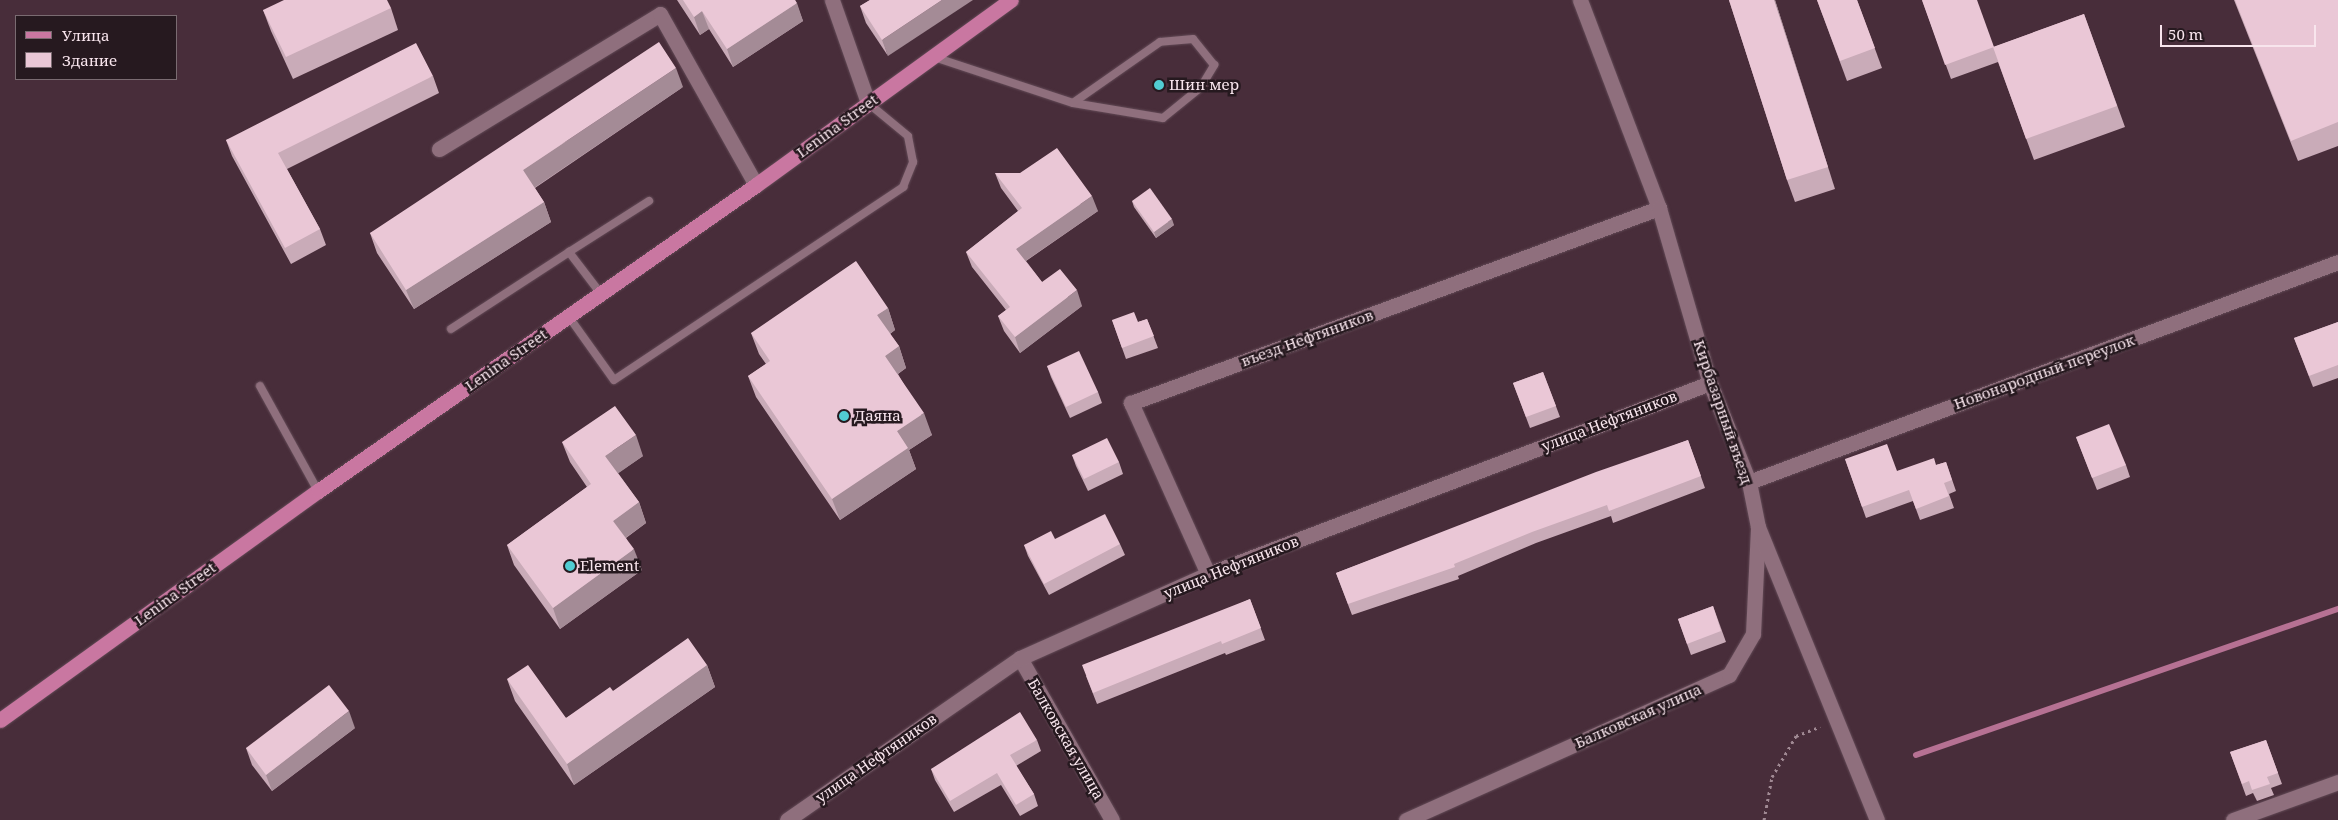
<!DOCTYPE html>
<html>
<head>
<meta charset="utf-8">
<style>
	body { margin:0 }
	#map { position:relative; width:2338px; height:820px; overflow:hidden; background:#482d3a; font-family:"Noto Serif",serif }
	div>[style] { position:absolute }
	.stream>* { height:6px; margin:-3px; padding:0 3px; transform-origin:3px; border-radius:3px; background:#b67193 }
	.path>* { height:3px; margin-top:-1.5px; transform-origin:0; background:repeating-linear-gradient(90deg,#a08993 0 2.5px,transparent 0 6.5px) }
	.roads { filter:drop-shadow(0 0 1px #624a56) drop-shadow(0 0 1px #624a56) }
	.lane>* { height:8px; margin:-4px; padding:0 4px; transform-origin:4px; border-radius:4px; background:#8f6f7d }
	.street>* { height:15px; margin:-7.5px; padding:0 7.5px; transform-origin:7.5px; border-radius:7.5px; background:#8f6f7d }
	.secondary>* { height:15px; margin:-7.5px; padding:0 7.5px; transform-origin:7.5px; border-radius:7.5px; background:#8f6f7d }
	.primary>* { height:15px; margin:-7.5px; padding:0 7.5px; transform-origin:7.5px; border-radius:7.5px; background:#c977a1 }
	.wall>* { inset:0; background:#c9abb8 }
	.shaded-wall>* { inset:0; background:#a48b96 }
	.building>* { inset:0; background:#eac7d6 }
	.dots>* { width:14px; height:14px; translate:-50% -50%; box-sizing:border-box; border:2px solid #26191f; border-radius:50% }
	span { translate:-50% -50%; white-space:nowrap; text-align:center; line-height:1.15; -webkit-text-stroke:5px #26191f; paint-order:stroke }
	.poi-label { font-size:15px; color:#f8e5ed }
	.left { translate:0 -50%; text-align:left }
	.street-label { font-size:15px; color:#f8e5ed }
	.legend { position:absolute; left:15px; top:15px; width:162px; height:65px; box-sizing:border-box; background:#26191f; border:1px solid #7a6b71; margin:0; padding:6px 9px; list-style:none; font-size:15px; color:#f8e5ed }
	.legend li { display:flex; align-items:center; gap:10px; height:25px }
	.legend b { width:25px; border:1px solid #7a6b71 }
	.scale { position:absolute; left:2160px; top:25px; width:156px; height:22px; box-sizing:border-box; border:2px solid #f8e5ed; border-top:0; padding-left:6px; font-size:15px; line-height:18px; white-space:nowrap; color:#f8e5ed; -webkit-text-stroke:4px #26191f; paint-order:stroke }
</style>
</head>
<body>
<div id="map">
	<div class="stream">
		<i style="left:1916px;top:755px;width:447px;rotate:-19.1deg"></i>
	</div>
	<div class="path">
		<i style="left:1764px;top:820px;width:44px;rotate:-79.5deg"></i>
		<i style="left:1772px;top:777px;width:48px;rotate:-59.7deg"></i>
		<i style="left:1796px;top:736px;width:26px;rotate:-21deg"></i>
	</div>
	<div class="roads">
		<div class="lane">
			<i style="left:934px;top:57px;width:146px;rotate:18.3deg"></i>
			<i style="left:1073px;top:103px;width:91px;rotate:9.5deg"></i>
			<i style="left:1163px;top:118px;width:49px;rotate:-39.2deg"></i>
			<i style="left:1201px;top:87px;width:26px;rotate:-59deg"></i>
			<i style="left:1214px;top:65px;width:33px;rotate:-129deg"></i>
			<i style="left:1193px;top:39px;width:33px;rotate:175deg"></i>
			<i style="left:1160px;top:42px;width:106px;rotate:145deg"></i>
			<i style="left:601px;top:294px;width:53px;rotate:-127.3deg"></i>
			<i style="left:569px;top:252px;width:95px;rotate:-32.5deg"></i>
			<i style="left:569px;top:317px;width:77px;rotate:54.5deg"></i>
			<i style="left:614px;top:380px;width:348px;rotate:-33.7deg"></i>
			<i style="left:903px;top:187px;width:27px;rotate:-68deg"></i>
			<i style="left:913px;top:162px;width:26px;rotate:-101deg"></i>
			<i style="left:908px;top:136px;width:52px;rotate:-140.5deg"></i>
			<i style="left:451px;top:329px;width:141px;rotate:-33.1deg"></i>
			<i style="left:260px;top:386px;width:120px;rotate:61.1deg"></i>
		</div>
		<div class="street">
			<i style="left:439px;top:149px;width:259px;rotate:-31.4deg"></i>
			<i style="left:660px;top:14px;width:196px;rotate:60.7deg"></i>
			<i style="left:1749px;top:482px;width:629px;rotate:-20.48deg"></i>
			<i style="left:1208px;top:574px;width:188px;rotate:-114.2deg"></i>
			<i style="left:1131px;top:403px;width:563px;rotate:-20.27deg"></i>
			<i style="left:1020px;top:658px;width:186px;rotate:60.4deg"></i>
			<i style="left:787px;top:820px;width:284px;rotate:-34.8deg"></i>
			<i style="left:1020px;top:658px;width:206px;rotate:-24.1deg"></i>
			<i style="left:1208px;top:574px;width:537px;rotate:-20.83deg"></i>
			<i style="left:1406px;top:820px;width:354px;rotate:-24.2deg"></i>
			<i style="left:1729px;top:675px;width:48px;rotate:-59.7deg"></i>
			<i style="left:1753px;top:634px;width:107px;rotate:-87.3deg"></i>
			<i style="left:2233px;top:820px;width:112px;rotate:-19.9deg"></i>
		</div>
		<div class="secondary">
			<i style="left:832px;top:0;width:109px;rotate:70.7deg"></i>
			<i style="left:1580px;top:0;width:222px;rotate:69.2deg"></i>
			<i style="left:1659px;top:208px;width:182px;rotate:73.8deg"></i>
			<i style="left:1710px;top:383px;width:106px;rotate:68.5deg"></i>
			<i style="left:1749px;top:482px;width:46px;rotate:78.7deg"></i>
			<i style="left:1758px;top:527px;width:316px;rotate:67.9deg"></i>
		</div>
		<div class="primary">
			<i style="left:0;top:720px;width:392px;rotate:-35.8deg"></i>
			<i style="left:318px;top:491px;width:534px;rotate:-34.94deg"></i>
			<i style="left:756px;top:185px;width:315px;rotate:-36deg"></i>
		</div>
	</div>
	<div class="wall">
		<i style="clip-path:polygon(677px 0,795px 0,803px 21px,733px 67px,709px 29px,700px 35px)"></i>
		<i style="clip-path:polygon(870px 0,888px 56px,866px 23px,860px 6px)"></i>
		<i style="clip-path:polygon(1729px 0,1775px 0,1835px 189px,1795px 202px,1787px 180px)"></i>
		<i style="clip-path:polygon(1817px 0,1857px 0,1882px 68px,1847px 81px)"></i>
		<i style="clip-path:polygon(1922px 0,1994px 47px,2084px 14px,2125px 127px,2034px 160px,1998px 62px,1951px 79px)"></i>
		<i style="clip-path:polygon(2234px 0,2338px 0,2338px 146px,2298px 161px)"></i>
		<i style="clip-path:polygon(391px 8px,398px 30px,293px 79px,271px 31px,263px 10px)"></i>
		<i style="clip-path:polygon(433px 76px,439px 93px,287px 169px,320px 229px,326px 245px,291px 264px,232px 156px,226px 140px)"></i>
		<i style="clip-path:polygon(683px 87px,535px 188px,544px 202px,551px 222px,414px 309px,377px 253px,370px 233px)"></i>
		<i style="clip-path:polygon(995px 173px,1098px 211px,1026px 261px,1042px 282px,1082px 306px,1020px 353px,1004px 331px,998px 316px,1006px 310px,972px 267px,966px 252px,1018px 211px,1001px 188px)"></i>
		<i style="clip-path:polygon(1132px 201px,1174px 225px,1156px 238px,1134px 207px)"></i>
		<i style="clip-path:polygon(888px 308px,895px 330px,890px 334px,899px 346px,906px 368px,898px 374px,932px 435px,909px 450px,916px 469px,840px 520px,756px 397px,748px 376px,766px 364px,759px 354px,751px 333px)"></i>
		<i style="clip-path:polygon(1147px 319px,1158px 348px,1126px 359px,1112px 320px,1138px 322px)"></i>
		<i style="clip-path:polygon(2338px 322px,2338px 378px,2313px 387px,2294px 338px)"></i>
		<i style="clip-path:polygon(1047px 366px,1098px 392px,1102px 403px,1070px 418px,1051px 377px)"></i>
		<i style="clip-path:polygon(1543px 372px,1560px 417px,1530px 428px,1513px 383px)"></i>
		<i style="clip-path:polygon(2076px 437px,2126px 465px,2130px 477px,2097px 490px)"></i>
		<i style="clip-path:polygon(1688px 440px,1705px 488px,1613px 523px,1611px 516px,1536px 543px,1458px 576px,1459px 579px,1352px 615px,1336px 573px)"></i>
		<i style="clip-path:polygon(562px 442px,643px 456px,618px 473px,639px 502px,646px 523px,626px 538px,642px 570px,560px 629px,514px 565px,507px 545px,587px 487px,570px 462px)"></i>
		<i style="clip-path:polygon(1072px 455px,1119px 462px,1123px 474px,1088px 491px,1076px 466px)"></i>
		<i style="clip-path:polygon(1845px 459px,1897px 471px,1936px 465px,1946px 462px,1956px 491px,1949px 494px,1954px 508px,1920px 520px,1913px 501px,1866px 518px)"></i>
		<i style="clip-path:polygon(1055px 539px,1120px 544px,1125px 555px,1049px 595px,1028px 556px,1024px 545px)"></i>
		<i style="clip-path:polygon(1250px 599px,1265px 640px,1226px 655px,1225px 653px,1097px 704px,1086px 676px)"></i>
		<i style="clip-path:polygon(1713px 606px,1726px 642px,1691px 655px,1678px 619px)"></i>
		<i style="clip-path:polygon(707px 665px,715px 687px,574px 785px,515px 701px,507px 679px,566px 718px,613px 691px)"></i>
		<i style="clip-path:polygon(355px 728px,272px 791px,252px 765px,246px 748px)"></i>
		<i style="clip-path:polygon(1037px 740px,1041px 751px,1016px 766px,1034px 794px,1038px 806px,1020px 816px,1001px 785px,954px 812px,935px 780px,931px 769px)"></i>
		<i style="clip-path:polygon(2266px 740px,2282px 784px,2271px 788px,2274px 795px,2257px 801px,2253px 793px,2246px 796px,2230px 752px)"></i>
	</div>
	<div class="shaded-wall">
		<i style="clip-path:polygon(942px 0,973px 0,888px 56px,882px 40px)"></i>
		<i style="clip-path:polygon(1774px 0,1775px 0,1835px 189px,1828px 167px)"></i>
		<i style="clip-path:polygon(797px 3px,803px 21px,733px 67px,727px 49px)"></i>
		<i style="clip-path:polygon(702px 11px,709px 29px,700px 35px,694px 17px)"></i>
		<i style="clip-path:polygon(676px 68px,683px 87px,531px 190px,523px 170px)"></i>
		<i style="clip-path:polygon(1092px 196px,1098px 211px,1021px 264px,1016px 249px)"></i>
		<i style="clip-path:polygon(544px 202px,551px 222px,414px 309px,406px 290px)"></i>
		<i style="clip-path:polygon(1172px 219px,1174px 225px,1156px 238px,1154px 232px)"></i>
		<i style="clip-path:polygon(1077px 290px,1082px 306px,1020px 353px,1015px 337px)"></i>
		<i style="clip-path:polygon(888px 308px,895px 330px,885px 337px,877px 315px)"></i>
		<i style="clip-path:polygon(899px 346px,906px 368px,893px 377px,885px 356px)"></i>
		<i style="clip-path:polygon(924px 413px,932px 435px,909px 450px,916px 469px,840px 520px,832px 499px,897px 431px)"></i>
		<i style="clip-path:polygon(636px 435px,643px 456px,613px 477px,605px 456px)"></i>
		<i style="clip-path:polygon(639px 502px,646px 523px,621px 541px,613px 521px)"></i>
		<i style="clip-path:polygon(634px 549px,642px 570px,560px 629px,553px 608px)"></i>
		<i style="clip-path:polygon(707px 665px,715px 687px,574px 785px,567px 764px)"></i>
		<i style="clip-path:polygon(349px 711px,355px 728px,272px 791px,266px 775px)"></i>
	</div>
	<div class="building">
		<i style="clip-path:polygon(284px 0,387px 0,391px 8px,286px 57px,263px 10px)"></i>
		<i style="clip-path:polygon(683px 0,795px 0,797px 3px,727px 49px,702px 11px,694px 17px)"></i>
		<i style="clip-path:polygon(870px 0,942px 0,882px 40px,860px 6px)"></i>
		<i style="clip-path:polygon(1729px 0,1774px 0,1828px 167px,1787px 180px)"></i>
		<i style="clip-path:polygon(1817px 0,1857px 0,1875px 48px,1840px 61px)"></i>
		<i style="clip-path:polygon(1922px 0,1977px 0,1994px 47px,1945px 65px)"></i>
		<i style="clip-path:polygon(2235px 0,2338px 0,2338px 122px,2291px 141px)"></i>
		<i style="clip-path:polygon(2084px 14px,2117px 106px,2026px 139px,1993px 47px)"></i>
		<i style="clip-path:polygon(659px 42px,676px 68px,523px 170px,544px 202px,406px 290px,370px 233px)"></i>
		<i style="clip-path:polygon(416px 43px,433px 76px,278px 153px,320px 229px,285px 248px,226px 140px)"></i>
		<i style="clip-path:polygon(1057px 148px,1092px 196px,1016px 249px,1042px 282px,1060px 269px,1077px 290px,1015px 337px,998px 316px,1010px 307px,966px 252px,1022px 208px,995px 173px,1020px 173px)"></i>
		<i style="clip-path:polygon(1150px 188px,1172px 219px,1154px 232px,1132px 201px)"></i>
		<i style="clip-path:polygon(856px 261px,888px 308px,877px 315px,899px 346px,885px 356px,924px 413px,897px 431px,908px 448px,832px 499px,748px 376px,770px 361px,751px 333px)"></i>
		<i style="clip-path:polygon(1134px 312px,1138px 322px,1147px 319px,1154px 336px,1122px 348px,1112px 320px)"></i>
		<i style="clip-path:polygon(2338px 322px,2338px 365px,2309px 376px,2294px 338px)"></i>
		<i style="clip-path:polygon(1079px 351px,1098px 392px,1066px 407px,1047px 366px)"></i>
		<i style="clip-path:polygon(1543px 372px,1556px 406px,1526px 417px,1513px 383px)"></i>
		<i style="clip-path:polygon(615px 406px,636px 435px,605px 456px,639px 502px,613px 521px,634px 549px,553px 608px,507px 545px,591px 484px,562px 442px)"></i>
		<i style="clip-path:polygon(2109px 424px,2126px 465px,2092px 478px,2076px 437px)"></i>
		<i style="clip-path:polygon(1107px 438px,1119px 462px,1084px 479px,1072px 455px)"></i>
		<i style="clip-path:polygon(1688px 440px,1701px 476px,1609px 511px,1607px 505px,1532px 532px,1454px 564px,1455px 567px,1348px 604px,1336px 573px,1596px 472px)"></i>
		<i style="clip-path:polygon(1887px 444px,1897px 471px,1934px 458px,1936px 465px,1946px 462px,1952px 480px,1944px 483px,1949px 496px,1916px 509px,1909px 490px,1862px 507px,1845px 459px)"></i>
		<i style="clip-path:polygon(1105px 514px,1120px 544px,1044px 584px,1024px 545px,1051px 531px,1055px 539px)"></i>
		<i style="clip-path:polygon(1250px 599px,1261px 628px,1222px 644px,1221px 641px,1093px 693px,1082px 665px)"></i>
		<i style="clip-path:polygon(1713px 606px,1721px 631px,1687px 644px,1678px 619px)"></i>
		<i style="clip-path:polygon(688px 638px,707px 665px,567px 764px,507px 679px,528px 665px,566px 718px,610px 687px,613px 691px)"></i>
		<i style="clip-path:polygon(329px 685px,349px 711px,266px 775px,246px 748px)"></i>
		<i style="clip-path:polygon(1020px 712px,1037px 740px,1010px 755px,1034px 794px,1016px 805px,997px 773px,950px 801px,931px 769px)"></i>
		<i style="clip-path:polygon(2266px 740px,2278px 773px,2267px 777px,2270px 784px,2252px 790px,2249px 781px,2242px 784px,2230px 752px)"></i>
	</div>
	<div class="dots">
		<i style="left:1159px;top:85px;background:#51ccd2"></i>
		<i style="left:844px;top:416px;background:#51ccd2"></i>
		<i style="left:570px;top:566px;background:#51ccd2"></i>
	</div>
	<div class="poi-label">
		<span class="left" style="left:1169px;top:85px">Шин мер</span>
		<span class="left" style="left:854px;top:416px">Даяна</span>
		<span class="left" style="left:580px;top:566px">Element</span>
	</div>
	<div class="street-label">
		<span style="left:837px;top:126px;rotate:-36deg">Lenina Street</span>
		<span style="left:1307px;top:338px;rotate:-20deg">въезд Нефтяников</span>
		<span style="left:506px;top:360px;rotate:-35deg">Lenina Street</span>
		<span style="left:2044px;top:372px;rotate:-20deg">Новонародный переулок</span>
		<span style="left:1723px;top:412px;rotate:71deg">Кирбазарный въезд</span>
		<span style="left:1609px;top:421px;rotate:-21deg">улица Нефтяников</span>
		<span style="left:1231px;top:567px;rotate:-22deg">улица Нефтяников</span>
		<span style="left:175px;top:594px;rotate:-36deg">Lenina Street</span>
		<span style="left:1638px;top:716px;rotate:-24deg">Балковская улица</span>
		<span style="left:1066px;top:739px;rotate:60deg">Балковская улица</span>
		<span style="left:876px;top:758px;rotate:-35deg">улица Нефтяников</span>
	</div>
	<ul class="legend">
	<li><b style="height:6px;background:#c977a1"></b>Улица</li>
	<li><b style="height:14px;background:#eac7d6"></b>Здание</li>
	</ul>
	<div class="scale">50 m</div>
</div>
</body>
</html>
